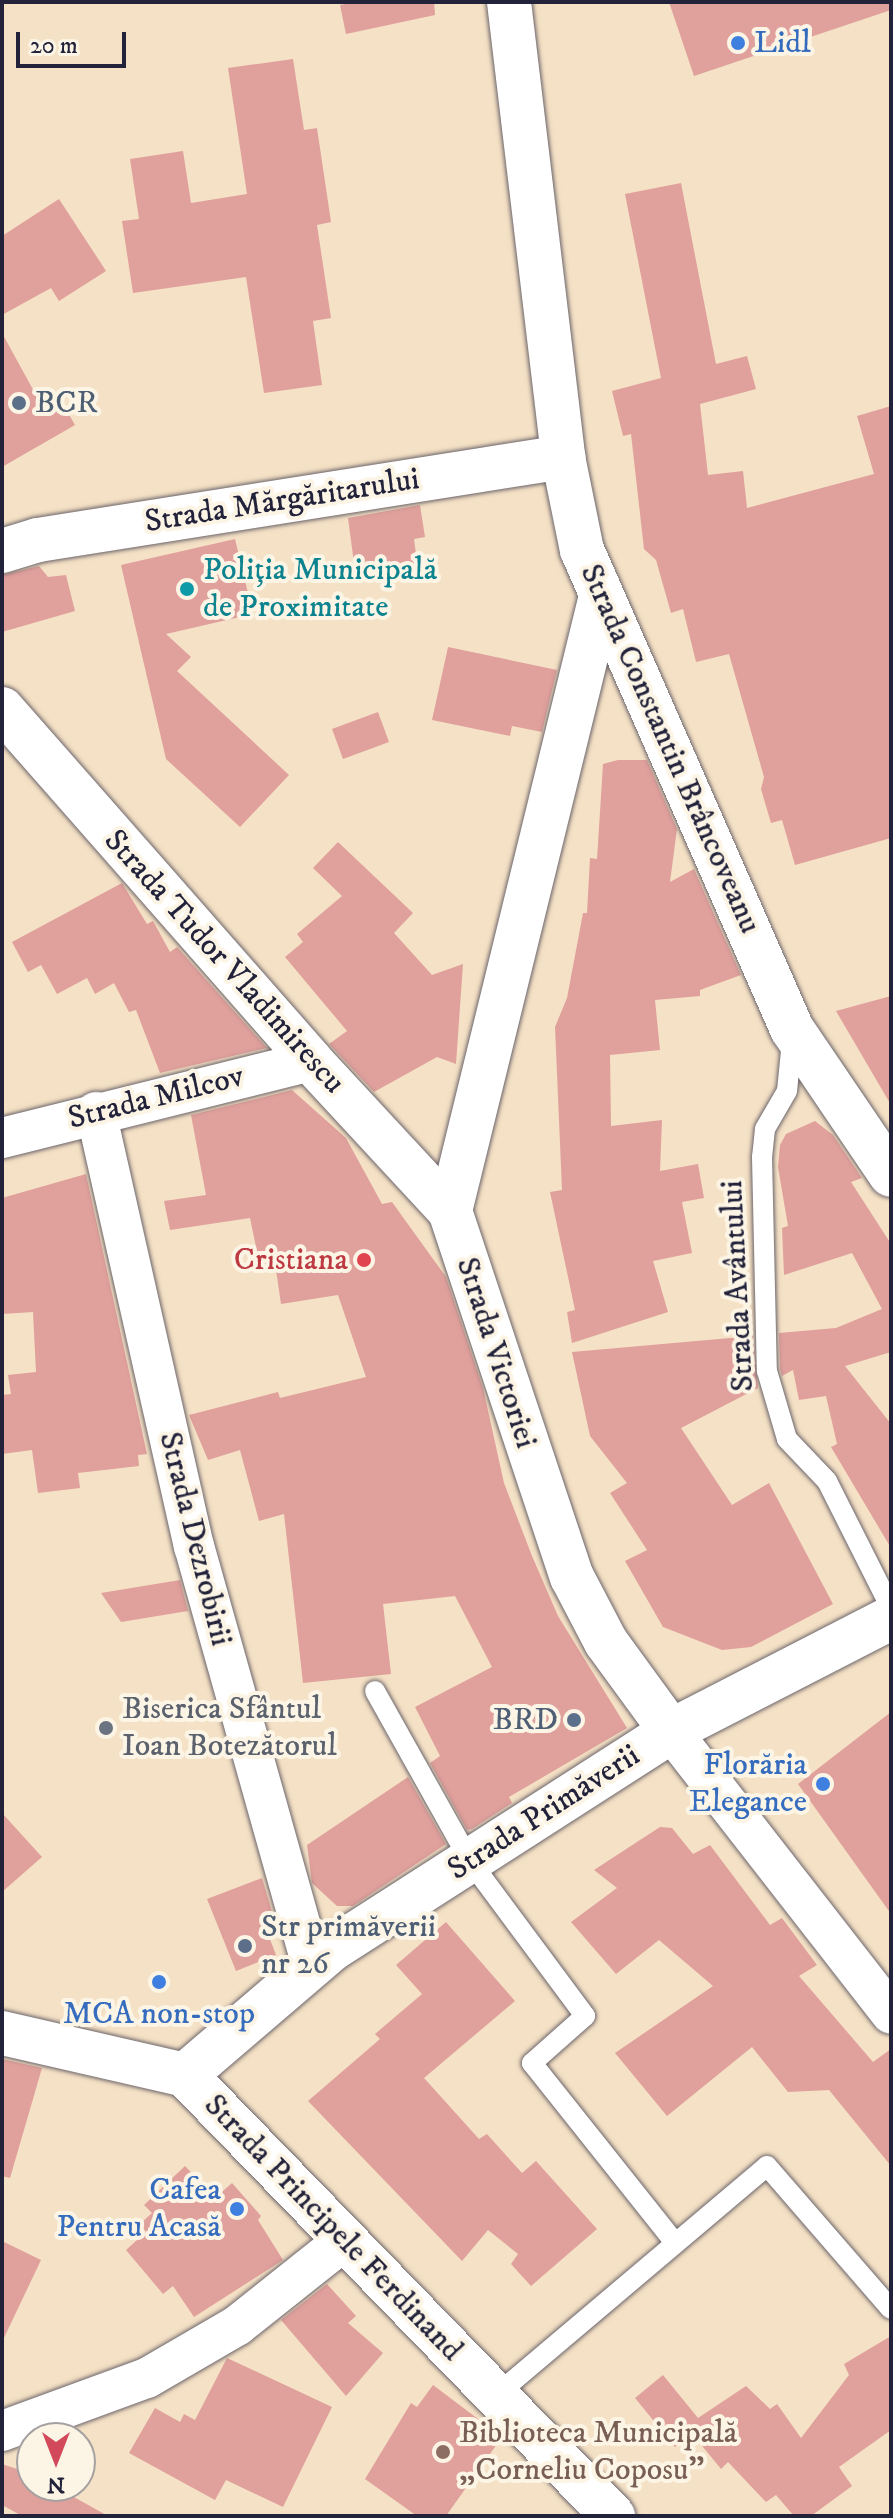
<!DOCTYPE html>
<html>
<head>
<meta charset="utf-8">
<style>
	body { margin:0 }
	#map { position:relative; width:893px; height:2518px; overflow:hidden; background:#f5e1c5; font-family:"IM FELL DW Pica",serif }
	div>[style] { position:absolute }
	.building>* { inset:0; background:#e0a09c }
	.roads { filter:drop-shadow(0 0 2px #6c656b) drop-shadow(0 0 2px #6c656b) }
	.lane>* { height:20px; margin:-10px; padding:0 10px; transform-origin:10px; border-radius:10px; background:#fff }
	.street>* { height:40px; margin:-20px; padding:0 20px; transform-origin:20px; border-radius:20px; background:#fff }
	.secondary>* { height:44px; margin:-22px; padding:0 22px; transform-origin:22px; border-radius:22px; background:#fff }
	.dots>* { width:22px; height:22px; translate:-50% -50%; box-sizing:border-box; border:4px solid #fcf5e5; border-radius:50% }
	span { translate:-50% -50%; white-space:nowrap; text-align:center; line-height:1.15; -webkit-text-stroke:8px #fcf5e5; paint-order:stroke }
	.shop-label { font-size:32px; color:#366cbe }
	.left { translate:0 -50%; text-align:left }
	.right { translate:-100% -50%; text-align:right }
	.service-label { font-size:32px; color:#4e5e75 }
	.street-label { font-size:32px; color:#22223b }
	.culture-label { font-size:32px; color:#0d838f }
	.health-label { font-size:32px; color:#be3a42 }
	.worship-label { font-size:32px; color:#5b616d }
	.education-label { font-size:32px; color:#785e54 }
	.frame { position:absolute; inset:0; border:4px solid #22223b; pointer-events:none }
	.north { position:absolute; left:16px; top:2422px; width:80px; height:80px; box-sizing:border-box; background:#fcf5e5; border:2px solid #a5a1a1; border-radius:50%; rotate:180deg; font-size:22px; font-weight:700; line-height:32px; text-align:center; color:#22223b }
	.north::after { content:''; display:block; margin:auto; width:28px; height:36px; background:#d1495b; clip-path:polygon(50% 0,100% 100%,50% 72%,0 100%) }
	.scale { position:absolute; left:16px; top:32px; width:110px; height:36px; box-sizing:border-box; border:4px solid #22223b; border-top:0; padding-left:10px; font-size:24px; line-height:28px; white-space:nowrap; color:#22223b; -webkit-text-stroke:6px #fcf5e5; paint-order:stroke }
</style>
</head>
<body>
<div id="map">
	<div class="building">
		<i style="clip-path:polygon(356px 2px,434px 2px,435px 15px,346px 34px,340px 5px)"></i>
		<i style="clip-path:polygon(669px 2px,891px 2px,891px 10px,694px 76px)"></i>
		<i style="clip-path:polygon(293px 59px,304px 130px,317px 128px,331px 222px,317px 225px,331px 318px,313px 321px,322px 385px,264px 393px,246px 277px,133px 293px,122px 221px,139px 219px,130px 159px,183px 151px,191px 203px,247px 194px,228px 68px)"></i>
		<i style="clip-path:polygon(681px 183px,716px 364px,747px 356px,756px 389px,700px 404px,708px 475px,743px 471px,747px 508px,874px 474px,857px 416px,891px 406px,891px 838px,795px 865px,782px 820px,771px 823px,761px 789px,764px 777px,729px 654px,696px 662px,683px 609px,671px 613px,656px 560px,644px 549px,631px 434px,623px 436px,612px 391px,661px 378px,625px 194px)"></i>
		<i style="clip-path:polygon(59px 199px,106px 271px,59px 301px,51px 288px,2px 315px,2px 236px)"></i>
		<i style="clip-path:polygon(2px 333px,42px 406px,59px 397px,75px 425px,2px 467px)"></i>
		<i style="clip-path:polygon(420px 505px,425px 537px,414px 539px,418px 570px,356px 578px,348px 518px)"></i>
		<i style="clip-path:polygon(235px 539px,253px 614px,166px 634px,191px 657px,177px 671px,289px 775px,240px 827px,166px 759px,121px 565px)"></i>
		<i style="clip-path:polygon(39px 566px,48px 577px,66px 575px,75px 611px,2px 632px,2px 575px)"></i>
		<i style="clip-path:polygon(448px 647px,557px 670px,542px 732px,512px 726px,510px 736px,432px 720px)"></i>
		<i style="clip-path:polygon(378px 712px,389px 742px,343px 759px,332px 729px)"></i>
		<i style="clip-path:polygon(618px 760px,647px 760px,677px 829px,670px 882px,694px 869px,741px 975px,700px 990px,700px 996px,655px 1000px,660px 1050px,610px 1055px,611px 1126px,662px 1120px,660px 1171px,698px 1164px,704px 1198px,682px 1202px,692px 1253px,653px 1261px,668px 1312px,572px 1343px,567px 1312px,575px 1310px,550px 1192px,562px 1190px,555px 1027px,567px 998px,583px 913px,587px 913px,590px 858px,597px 859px,603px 764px)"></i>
		<i style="clip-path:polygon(338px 842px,413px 913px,394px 933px,432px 975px,463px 964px,456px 1064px,437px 1057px,374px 1092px,329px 1044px,347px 1031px,285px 957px,303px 942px,297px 934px,342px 896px,313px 868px)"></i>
		<i style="clip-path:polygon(122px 883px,147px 924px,153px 921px,170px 952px,177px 947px,267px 1048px,160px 1073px,136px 1010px,129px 1012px,114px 983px,95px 994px,87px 978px,57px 994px,41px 965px,28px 972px,12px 942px)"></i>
		<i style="clip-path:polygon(891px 996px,891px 1105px,836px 1011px)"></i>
		<i style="clip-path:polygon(292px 1090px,346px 1138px,382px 1204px,392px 1202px,446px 1277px,483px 1388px,504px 1483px,532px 1556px,558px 1616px,627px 1728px,509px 1797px,512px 1803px,472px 1829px,467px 1830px,430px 1763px,440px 1756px,415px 1707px,492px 1667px,455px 1596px,383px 1604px,391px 1674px,303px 1683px,284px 1514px,259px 1521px,240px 1450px,208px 1460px,189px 1415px,278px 1392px,280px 1398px,366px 1377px,338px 1295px,281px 1304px,275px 1263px,260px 1266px,250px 1218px,170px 1230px,164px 1201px,206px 1195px,191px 1115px)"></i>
		<i style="clip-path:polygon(815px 1121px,833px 1135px,862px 1178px,851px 1182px,891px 1244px,891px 1352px,845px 1366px,891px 1424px,891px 1548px,831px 1447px,837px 1444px,826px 1396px,799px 1400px,793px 1370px,782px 1376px,780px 1369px,779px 1333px,836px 1328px,882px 1309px,852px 1253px,784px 1275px,782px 1228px,788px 1226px,778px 1167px,780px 1145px,786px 1134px)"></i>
		<i style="clip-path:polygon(86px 1174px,147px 1454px,138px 1455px,139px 1466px,78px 1473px,80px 1488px,38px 1493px,32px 1450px,2px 1454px,2px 1395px,11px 1394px,8px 1375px,36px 1372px,33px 1312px,2px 1314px,2px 1198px)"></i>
		<i style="clip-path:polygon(753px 1336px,758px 1388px,681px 1428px,732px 1505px,769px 1483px,833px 1604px,751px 1647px,722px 1650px,663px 1627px,625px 1561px,647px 1550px,610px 1493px,627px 1483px,590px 1436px,572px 1352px)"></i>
		<i style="clip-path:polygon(180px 1580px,188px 1611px,121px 1622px,101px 1593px)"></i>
		<i style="clip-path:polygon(891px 1712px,891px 1914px,798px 1784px)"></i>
		<i style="clip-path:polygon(408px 1777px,446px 1844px,353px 1906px,337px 1906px,312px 1883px,307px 1845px)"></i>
		<i style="clip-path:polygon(2px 1813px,42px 1857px,2px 1892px)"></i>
		<i style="clip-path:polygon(660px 1827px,672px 1828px,693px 1854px,710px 1845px,770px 1925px,782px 1918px,817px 1965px,799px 1976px,873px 2062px,891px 2049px,891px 2166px,829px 2090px,788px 2092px,752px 2047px,667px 2116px,615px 2053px,713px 1986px,659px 1940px,616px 1974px,571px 1922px,617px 1888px,594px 1870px)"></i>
		<i style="clip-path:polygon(262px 1878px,279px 1935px,270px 1939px,276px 1955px,236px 1971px,207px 1899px)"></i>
		<i style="clip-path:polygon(446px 1922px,515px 2001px,424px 2078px,479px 2139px,487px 2134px,522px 2173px,536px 2161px,597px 2229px,531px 2286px,511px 2264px,518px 2254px,488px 2230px,462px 2261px,308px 2101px,380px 2039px,375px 2034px,422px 1994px,396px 1965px)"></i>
		<i style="clip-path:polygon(2px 2059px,42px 2068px,10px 2178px,2px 2176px)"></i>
		<i style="clip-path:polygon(185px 2166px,215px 2198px,232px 2183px,261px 2216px,258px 2220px,283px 2260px,194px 2317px,173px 2286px,163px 2294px,126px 2250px,146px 2232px,140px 2224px,152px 2213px,144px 2205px)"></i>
		<i style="clip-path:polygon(2px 2241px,41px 2260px,2px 2342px)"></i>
		<i style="clip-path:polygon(327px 2284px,356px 2316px,348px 2323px,383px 2353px,346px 2396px,281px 2320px)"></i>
		<i style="clip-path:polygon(891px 2336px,891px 2430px,839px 2467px,852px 2486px,811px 2516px,794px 2516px,776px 2495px,766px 2502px,728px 2462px,721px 2469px,694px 2436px,675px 2447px,635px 2398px,663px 2375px,698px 2418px,746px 2386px,770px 2409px,777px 2404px,801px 2438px,849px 2375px,844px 2364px)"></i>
		<i style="clip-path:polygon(227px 2358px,332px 2407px,283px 2507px,226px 2480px,215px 2500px,129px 2453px,155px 2408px,180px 2422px,184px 2414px,195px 2420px)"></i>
		<i style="clip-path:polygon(433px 2385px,502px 2437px,446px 2516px,417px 2516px,365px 2479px,411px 2403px,417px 2407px)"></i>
		<i style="clip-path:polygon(2px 2464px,32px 2474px,32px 2486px,54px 2486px,108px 2516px,22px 2516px,2px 2505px)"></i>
	</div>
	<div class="roads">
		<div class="lane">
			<i style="left:792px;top:1041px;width:50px;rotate:95.7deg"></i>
			<i style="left:787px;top:1091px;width:44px;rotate:120.1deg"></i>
			<i style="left:765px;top:1129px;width:28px;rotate:96deg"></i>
			<i style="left:762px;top:1157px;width:214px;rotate:88.7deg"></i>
			<i style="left:767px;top:1371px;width:71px;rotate:73.6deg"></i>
			<i style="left:787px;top:1439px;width:58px;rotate:46.4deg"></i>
			<i style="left:827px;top:1481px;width:142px;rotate:63.3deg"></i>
			<i style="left:375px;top:1691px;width:195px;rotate:60.8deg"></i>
			<i style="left:470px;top:1861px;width:193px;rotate:53.4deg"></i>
			<i style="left:585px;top:2016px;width:71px;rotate:138.4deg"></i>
			<i style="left:532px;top:2063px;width:230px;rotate:51.5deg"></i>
			<i style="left:495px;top:2396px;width:356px;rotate:-40.2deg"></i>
			<i style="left:767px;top:2166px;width:189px;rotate:49.1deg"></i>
		</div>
		<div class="street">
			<i style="left:96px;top:1112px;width:445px;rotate:77.3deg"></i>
			<i style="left:194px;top:1546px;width:433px;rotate:74.3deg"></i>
			<i style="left:2px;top:1138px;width:318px;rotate:-14deg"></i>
			<i style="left:671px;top:1731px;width:358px;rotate:52.1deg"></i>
			<i style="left:2px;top:2431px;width:154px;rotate:-20.1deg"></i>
			<i style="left:147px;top:2378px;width:105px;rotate:-30.2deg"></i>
			<i style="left:238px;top:2325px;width:137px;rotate:-38.5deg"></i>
		</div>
		<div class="secondary">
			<i style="left:509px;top:2px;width:458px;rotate:83.2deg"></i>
			<i style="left:563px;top:457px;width:95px;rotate:78.5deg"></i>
			<i style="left:582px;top:550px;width:523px;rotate:66.33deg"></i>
			<i style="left:792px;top:1029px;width:176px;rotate:55.9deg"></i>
			<i style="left:2px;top:551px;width:38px;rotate:-17deg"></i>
			<i style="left:38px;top:540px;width:532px;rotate:-8.98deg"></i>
			<i style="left:600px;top:600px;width:629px;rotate:103.79deg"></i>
			<i style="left:450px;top:1211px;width:386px;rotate:71.6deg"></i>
			<i style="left:572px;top:1577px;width:73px;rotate:62.4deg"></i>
			<i style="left:606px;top:1642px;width:110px;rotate:53.9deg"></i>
			<i style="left:2px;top:709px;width:468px;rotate:48.7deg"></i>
			<i style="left:311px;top:1061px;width:205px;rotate:47.2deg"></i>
			<i style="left:2px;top:2033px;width:188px;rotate:12.9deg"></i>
			<i style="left:185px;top:2075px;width:615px;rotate:45.86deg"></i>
			<i style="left:185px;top:2075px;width:194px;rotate:-40.6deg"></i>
			<i style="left:332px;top:1949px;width:403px;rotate:-32.7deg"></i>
			<i style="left:671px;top:1731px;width:247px;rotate:-27.2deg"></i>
		</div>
	</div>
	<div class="dots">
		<i style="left:738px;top:43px;background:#3f7fe0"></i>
		<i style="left:19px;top:403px;background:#5c6f8a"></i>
		<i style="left:187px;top:589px;background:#0f9aa8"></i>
		<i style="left:364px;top:1260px;background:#e0444e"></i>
		<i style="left:574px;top:1720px;background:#5c6f8a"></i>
		<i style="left:106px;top:1728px;background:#6b7280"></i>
		<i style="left:823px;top:1784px;background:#3f7fe0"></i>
		<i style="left:245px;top:1946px;background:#5c6f8a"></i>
		<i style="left:159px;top:1982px;background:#3f7fe0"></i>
		<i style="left:237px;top:2209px;background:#3f7fe0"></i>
		<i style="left:443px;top:2452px;background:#8d6e63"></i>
	</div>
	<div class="shop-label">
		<span class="left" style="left:754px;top:43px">Lidl</span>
		<span class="right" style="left:807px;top:1784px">Florăria<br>Elegance</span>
		<span style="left:159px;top:2014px">MCA non-stop</span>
		<span class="right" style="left:221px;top:2209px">Cafea<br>Pentru Acasă</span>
	</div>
	<div class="service-label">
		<span class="left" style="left:35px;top:403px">BCR</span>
		<span class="right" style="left:558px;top:1720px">BRD</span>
		<span class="left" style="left:261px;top:1946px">Str primăverii<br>nr 26</span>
	</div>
	<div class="street-label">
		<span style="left:282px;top:501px;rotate:-9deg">Strada Mărgăritarului</span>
		<span style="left:670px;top:749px;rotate:66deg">Strada Constantin Brâncoveanu</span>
		<span style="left:224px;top:962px;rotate:48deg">Strada Tudor Vladimirescu</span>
		<span style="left:156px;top:1098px;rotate:-14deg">Strada Milcov</span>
		<span style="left:738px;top:1286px;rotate:-93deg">Strada Avântului</span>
		<span style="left:496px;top:1353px;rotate:72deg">Strada Victoriei</span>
		<span style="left:195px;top:1539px;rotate:76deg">Strada Dezrobirii</span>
		<span style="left:544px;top:1813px;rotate:-33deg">Strada Primăverii</span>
		<span style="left:333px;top:2228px;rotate:46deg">Strada Principele Ferdinand</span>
	</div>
	<div class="culture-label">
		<span class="left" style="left:203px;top:589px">Poliția Municipală<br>de Proximitate</span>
	</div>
	<div class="health-label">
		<span class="right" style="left:348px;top:1260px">Cristiana</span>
	</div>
	<div class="worship-label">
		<span class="left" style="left:122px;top:1728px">Biserica Sfântul<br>Ioan Botezătorul</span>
	</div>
	<div class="education-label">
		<span class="left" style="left:459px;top:2452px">Biblioteca Municipală<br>„Corneliu Coposu”</span>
	</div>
	<div class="frame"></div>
	<div class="north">N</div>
	<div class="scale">20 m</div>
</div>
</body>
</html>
